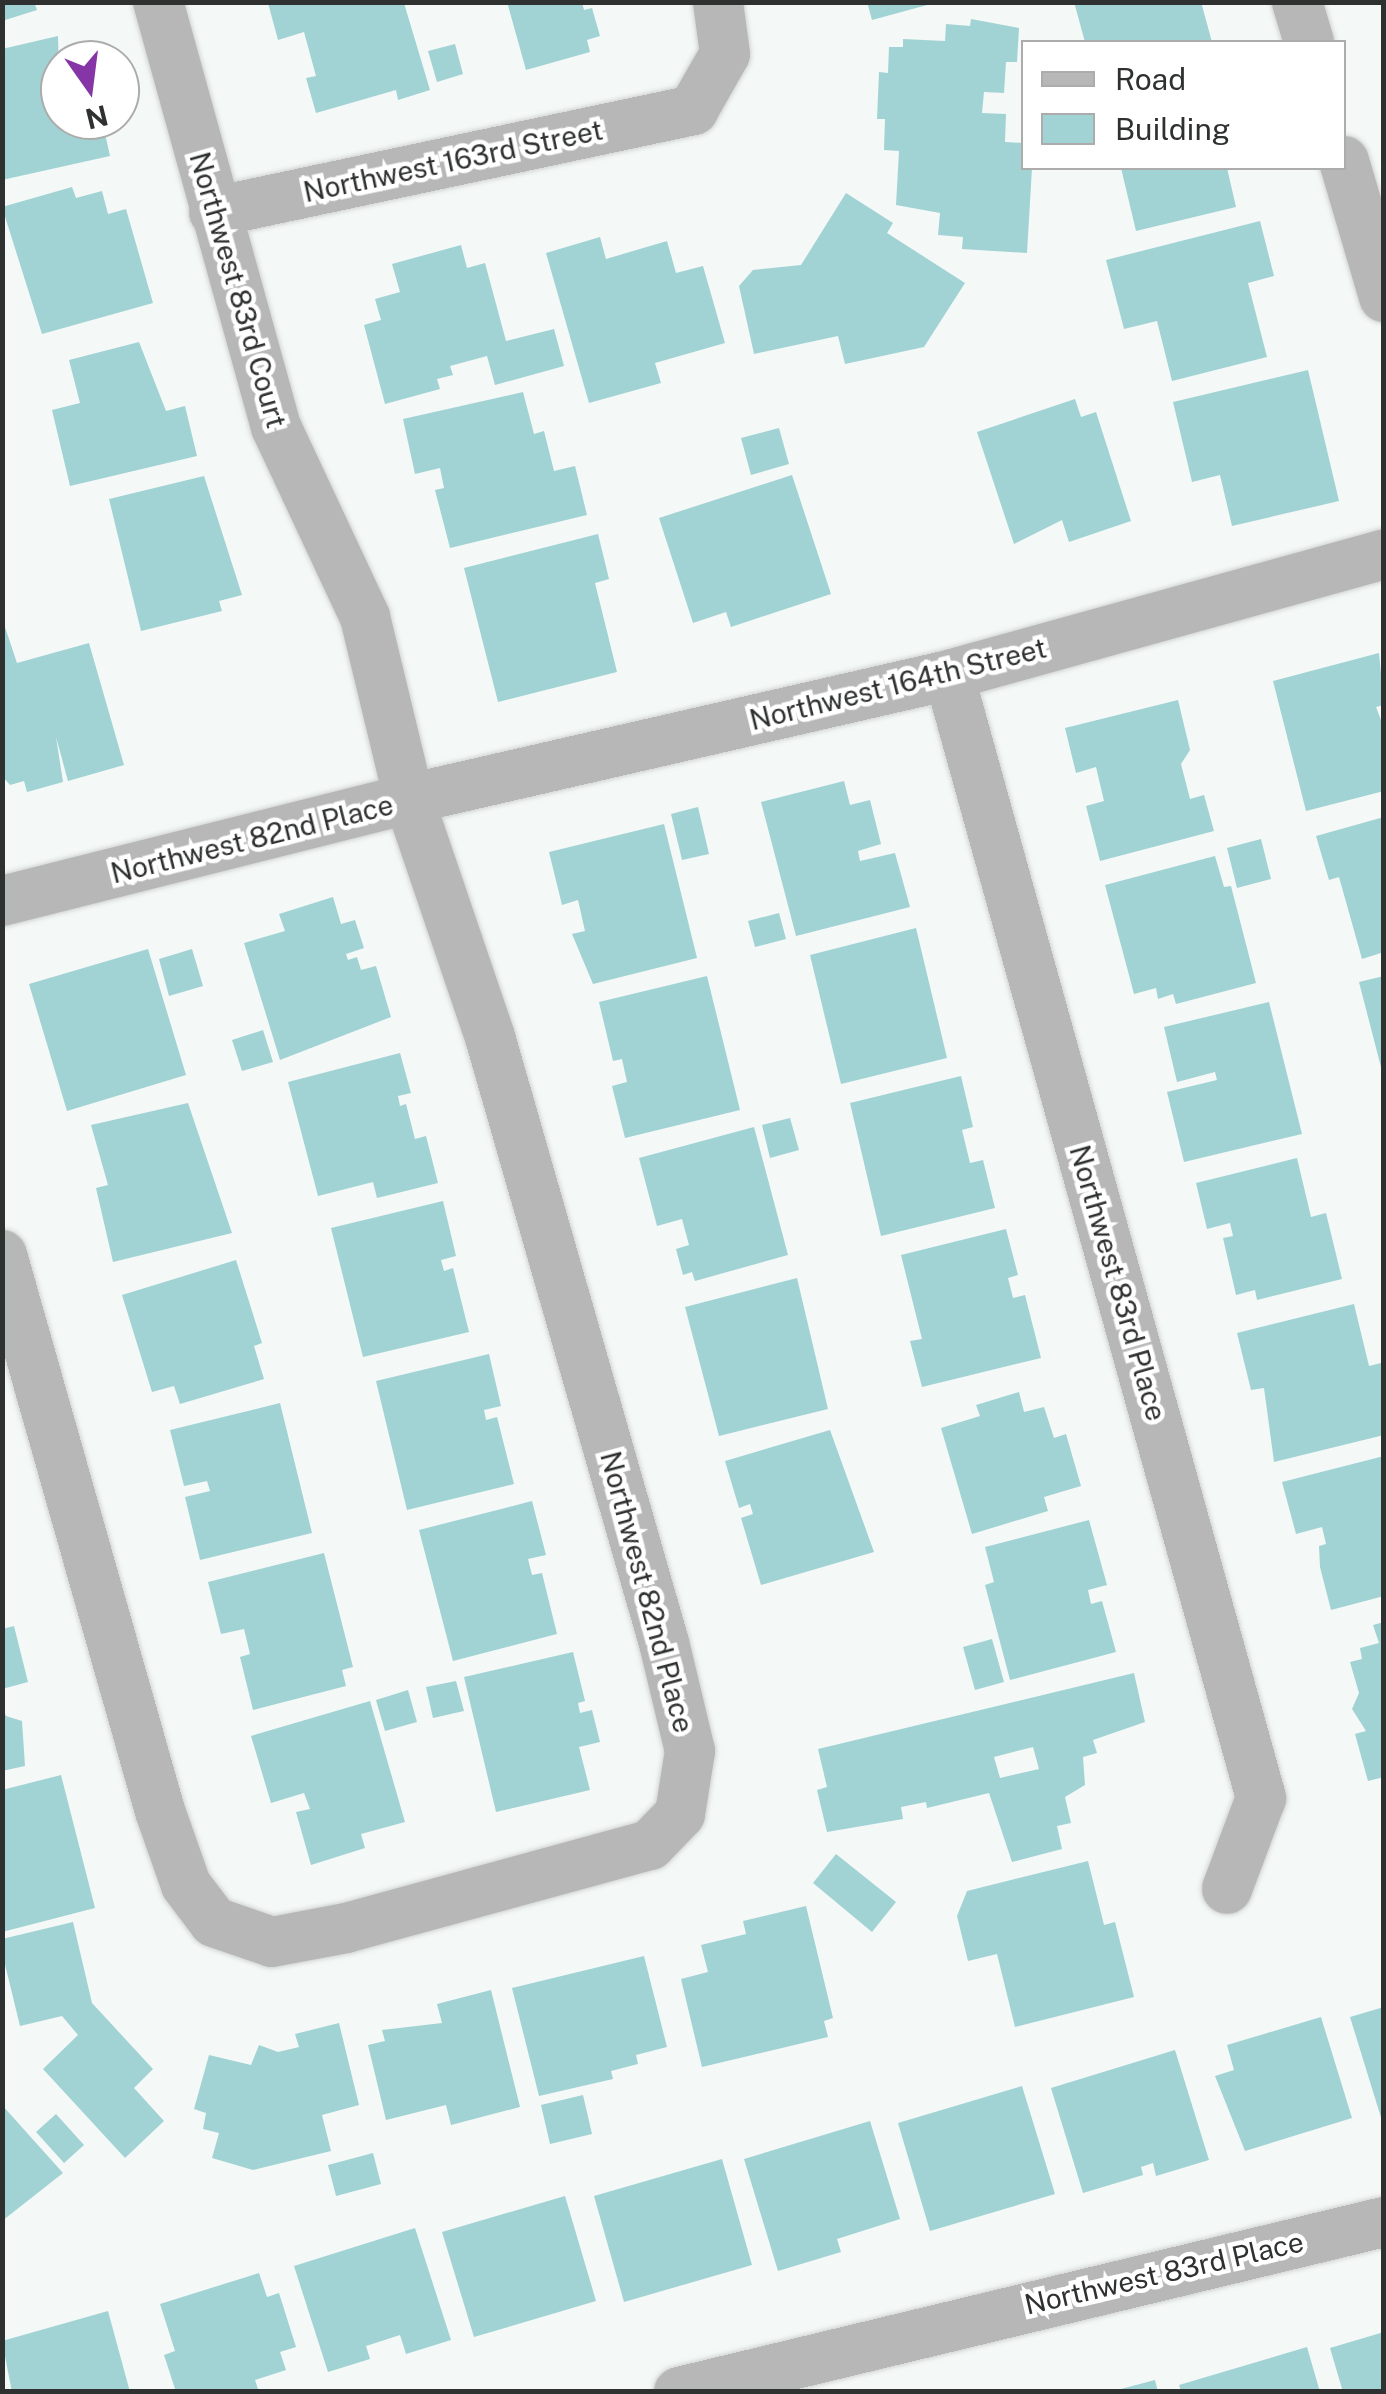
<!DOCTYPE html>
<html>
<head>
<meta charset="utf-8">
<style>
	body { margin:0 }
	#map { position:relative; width:1386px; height:2394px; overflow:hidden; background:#f4f8f7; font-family:"Public Sans",sans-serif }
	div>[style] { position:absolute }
	.building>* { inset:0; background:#a1d3d4 }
	.roads { filter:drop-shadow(0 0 2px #d1d4d3) drop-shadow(0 0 2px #d1d4d3) }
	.minor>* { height:50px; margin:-25px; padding:0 25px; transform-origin:25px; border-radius:25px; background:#b6b7b6 }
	span { translate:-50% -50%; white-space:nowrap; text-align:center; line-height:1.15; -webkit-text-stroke:9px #fff; paint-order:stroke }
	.street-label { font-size:28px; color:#2f3030 }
	.frame { position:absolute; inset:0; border:5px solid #2f3030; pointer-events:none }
	.legend { position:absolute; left:1021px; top:40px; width:325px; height:130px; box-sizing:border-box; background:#fff; border:2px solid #acacac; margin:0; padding:12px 18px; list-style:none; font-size:30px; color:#2f3030 }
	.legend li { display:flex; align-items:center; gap:20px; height:50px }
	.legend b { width:50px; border:2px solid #acacac }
	.north { position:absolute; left:40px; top:40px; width:100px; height:100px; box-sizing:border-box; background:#fff; border:2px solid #acacac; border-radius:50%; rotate:166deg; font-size:28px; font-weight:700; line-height:40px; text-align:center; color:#2f3030 }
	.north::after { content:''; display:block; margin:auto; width:35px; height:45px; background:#8535a5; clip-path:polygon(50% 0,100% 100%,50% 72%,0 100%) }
</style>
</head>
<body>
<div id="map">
	<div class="building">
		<i style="clip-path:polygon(2px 2px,34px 2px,37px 10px,2px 21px)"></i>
		<i style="clip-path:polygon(507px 2px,582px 2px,584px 10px,592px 8px,600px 36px,587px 40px,590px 52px,526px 70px)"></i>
		<i style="clip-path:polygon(867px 2px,931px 2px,931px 4px,872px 20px)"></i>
		<i style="clip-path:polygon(1074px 2px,1201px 2px,1212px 42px,1085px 42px)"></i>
		<i style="clip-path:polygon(268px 3px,404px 3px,430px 90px,398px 100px,396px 90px,316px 113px,306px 78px,316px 76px,304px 32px,278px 40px)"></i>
		<i style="clip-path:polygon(971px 19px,1019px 28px,1017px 62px,1006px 62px,1004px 93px,984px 92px,982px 113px,1006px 114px,1005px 142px,1024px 143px,1024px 168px,1032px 168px,1027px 253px,962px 249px,963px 237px,938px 235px,940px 213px,896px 205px,899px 151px,884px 150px,885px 119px,877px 119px,879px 72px,888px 73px,889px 47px,903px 47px,903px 39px,945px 41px,946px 24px,970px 26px)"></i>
		<i style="clip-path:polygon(58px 36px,60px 120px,102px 120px,110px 156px,2px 180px,2px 49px)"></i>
		<i style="clip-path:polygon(455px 44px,463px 74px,437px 82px,428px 51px)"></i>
		<i style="clip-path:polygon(1121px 168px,1227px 168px,1236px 207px,1136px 231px)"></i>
		<i style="clip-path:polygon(72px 187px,76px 198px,102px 191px,108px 214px,126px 209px,153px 303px,42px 334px,2px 207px)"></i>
		<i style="clip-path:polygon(846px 193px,893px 223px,887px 233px,965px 283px,924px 347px,845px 364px,838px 336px,754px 354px,739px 286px,753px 270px,801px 265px)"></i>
		<i style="clip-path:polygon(1260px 221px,1274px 276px,1248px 283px,1267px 357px,1172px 381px,1157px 321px,1124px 329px,1106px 260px)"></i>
		<i style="clip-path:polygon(600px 237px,606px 259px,667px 241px,676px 273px,703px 266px,725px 343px,655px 363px,661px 383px,589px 403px,546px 253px)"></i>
		<i style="clip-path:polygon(461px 245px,467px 268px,485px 263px,506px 341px,554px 329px,564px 366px,495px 385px,487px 356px,450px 366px,453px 375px,437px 379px,440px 389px,385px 404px,364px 325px,381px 320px,375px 299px,400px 292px,392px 264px)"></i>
		<i style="clip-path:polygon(139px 342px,166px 411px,185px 406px,197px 456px,70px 486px,52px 410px,80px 403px,69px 360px)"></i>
		<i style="clip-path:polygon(1308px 370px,1339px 501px,1232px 526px,1220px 475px,1192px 482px,1173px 402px)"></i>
		<i style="clip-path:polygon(523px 392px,534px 434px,544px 431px,554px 471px,575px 466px,587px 515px,450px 548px,435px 490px,444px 488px,440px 468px,415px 474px,403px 419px)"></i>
		<i style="clip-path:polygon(1075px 399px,1081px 417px,1096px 412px,1131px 521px,1069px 542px,1062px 520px,1014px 544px,977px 432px)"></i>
		<i style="clip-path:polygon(779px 428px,789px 464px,751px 475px,741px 438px)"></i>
		<i style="clip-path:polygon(792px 475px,831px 594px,731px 627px,726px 612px,693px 623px,659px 518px)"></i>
		<i style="clip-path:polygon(204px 476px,242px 595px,219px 601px,222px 611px,141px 631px,109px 499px)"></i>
		<i style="clip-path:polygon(598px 534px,609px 579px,595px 583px,617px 672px,498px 702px,464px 568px)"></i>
		<i style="clip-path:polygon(2px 618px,17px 663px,89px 643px,124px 765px,68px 781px,56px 737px,63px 782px,27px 792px,24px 781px,10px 785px,2px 776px)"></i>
		<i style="clip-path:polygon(1379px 653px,1384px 705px,1376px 707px,1384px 728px,1384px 791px,1306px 811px,1273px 681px)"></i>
		<i style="clip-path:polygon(1178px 700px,1190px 750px,1181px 764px,1190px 799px,1204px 795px,1214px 831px,1100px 861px,1086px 806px,1104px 801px,1096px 767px,1076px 773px,1065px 728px)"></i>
		<i style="clip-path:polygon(844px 781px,850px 805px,870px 800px,881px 844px,858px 851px,860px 861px,895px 853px,910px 907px,796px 936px,761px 802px)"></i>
		<i style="clip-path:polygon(698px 807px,709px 854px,682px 860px,671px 814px)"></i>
		<i style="clip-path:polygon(1384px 817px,1384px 952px,1362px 959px,1339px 877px,1329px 880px,1316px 836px)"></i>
		<i style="clip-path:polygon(664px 824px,697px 958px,593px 984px,572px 934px,585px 931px,578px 900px,562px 905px,549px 852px)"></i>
		<i style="clip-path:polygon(1261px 839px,1271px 879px,1237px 888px,1227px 848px)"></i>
		<i style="clip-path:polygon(1215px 856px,1224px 887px,1231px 886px,1256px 983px,1176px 1004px,1173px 994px,1158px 999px,1156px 988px,1134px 994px,1105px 885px)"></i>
		<i style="clip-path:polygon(333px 897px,341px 924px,355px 920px,364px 948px,346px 954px,348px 960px,357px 957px,361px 970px,376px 966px,391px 1017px,280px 1060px,244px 943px,285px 931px,279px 914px)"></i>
		<i style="clip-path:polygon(779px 913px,786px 939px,755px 947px,748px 921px)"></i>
		<i style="clip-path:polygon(916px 928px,947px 1058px,841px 1084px,810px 955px)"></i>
		<i style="clip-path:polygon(148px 949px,186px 1075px,67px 1111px,29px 984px)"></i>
		<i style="clip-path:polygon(192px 949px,203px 986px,169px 996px,159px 959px)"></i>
		<i style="clip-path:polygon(707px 976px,740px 1110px,625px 1138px,612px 1086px,627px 1082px,622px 1059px,613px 1061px,599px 1002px)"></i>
		<i style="clip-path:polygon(1384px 976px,1384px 1071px,1382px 1071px,1359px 982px)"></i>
		<i style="clip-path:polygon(1269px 1002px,1302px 1134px,1184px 1162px,1167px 1092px,1217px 1080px,1215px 1072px,1177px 1082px,1164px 1027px)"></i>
		<i style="clip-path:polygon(263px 1030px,273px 1062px,242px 1071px,232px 1040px)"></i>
		<i style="clip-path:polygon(400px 1053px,411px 1093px,398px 1096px,400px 1106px,406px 1104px,415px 1139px,426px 1136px,438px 1183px,377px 1198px,373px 1182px,318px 1196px,288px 1082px)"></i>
		<i style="clip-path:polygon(961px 1076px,973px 1127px,962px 1130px,970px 1163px,983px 1160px,995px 1208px,881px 1236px,850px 1103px)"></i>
		<i style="clip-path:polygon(188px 1103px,232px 1233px,113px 1262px,96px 1188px,108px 1185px,91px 1125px)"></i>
		<i style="clip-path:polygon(790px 1118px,799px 1150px,770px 1158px,762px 1125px)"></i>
		<i style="clip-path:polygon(754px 1127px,788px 1255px,695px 1281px,692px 1272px,683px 1275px,676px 1249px,689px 1245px,682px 1219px,657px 1226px,639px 1158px)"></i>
		<i style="clip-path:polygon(1297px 1158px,1311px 1217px,1326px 1213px,1342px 1279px,1257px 1300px,1255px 1290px,1236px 1295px,1223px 1238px,1233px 1236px,1230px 1223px,1207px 1229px,1196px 1183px)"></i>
		<i style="clip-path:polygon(443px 1201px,456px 1256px,441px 1260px,444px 1271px,453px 1268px,469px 1332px,363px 1357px,331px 1228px)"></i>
		<i style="clip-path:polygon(1006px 1229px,1018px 1275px,1008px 1278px,1013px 1298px,1025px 1295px,1041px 1358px,922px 1387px,910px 1341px,922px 1339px,901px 1255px)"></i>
		<i style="clip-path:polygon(236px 1260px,262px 1343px,254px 1346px,264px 1379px,180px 1404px,174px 1386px,152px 1392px,122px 1295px)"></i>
		<i style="clip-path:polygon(797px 1278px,828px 1409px,719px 1436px,685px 1307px)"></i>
		<i style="clip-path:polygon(1354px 1304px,1369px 1366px,1381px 1363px,1384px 1375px,1384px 1435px,1274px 1462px,1264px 1388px,1251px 1390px,1237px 1333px)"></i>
		<i style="clip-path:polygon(489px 1354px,501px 1406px,484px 1410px,486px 1420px,497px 1417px,514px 1484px,407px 1510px,376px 1381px)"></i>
		<i style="clip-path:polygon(1019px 1392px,1024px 1412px,1044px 1407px,1054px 1438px,1066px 1434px,1081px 1486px,1044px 1497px,1048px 1511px,972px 1534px,941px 1428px,980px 1416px,976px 1405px)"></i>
		<i style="clip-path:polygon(280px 1403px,312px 1533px,200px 1560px,185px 1497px,210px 1491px,207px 1481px,184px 1486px,170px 1430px)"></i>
		<i style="clip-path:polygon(830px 1430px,874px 1552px,761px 1585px,741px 1518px,753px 1514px,750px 1504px,739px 1508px,725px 1461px)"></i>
		<i style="clip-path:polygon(1384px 1456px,1384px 1596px,1331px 1610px,1320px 1567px,1319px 1546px,1326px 1544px,1322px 1527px,1296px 1534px,1282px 1482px)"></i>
		<i style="clip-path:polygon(532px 1501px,546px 1555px,528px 1559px,532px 1575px,542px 1573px,557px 1634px,453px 1661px,419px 1530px)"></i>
		<i style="clip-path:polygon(1089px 1520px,1107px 1585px,1088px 1590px,1091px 1604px,1102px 1601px,1116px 1652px,1010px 1680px,985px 1585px,994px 1582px,985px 1547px)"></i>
		<i style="clip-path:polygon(324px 1553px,353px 1667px,342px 1670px,346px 1686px,253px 1710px,240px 1657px,250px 1654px,244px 1629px,221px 1634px,208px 1582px)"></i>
		<i style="clip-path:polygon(1384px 1622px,1384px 1777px,1368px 1781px,1355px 1734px,1366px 1731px,1352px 1709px,1359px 1693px,1350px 1662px,1362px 1659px,1360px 1648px,1379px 1643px,1373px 1625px)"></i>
		<i style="clip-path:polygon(14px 1626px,28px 1682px,2px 1689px,2px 1629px)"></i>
		<i style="clip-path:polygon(992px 1639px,1004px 1682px,975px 1690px,963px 1647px)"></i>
		<i style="clip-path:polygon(573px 1652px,585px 1701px,578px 1703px,580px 1713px,592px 1710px,600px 1742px,579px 1747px,590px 1790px,496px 1812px,464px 1677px)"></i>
		<i style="clip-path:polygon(evenodd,1134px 1673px,1145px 1722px,1093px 1740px,1097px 1753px,1083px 1757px,1085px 1785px,1065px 1797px,1071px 1823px,1057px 1826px,1062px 1849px,1012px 1862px,989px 1793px,927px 1808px,926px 1802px,901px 1807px,903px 1819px,827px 1832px,817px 1790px,827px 1787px,818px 1749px,1134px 1673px,1033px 1747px,1039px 1769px,1000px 1778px,994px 1757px,1033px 1747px)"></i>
		<i style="clip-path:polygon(456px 1681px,464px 1711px,433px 1718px,426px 1687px)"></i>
		<i style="clip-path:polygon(408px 1690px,417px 1722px,385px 1731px,376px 1700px)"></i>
		<i style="clip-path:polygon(370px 1701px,405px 1822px,361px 1834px,365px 1848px,311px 1865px,296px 1812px,310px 1809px,304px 1793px,271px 1803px,251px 1736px)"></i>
		<i style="clip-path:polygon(2px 1706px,6px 1716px,22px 1721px,25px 1766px,2px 1771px)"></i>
		<i style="clip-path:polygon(61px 1775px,95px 1908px,2px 1932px,2px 1790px)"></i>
		<i style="clip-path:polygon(836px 1854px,896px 1902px,872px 1932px,813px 1883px)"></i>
		<i style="clip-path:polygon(1088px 1861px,1104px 1925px,1115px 1922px,1134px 1997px,1015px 2027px,997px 1954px,968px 1961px,957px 1916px,967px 1891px)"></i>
		<i style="clip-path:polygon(806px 1906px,833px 2018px,824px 2021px,828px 2037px,702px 2067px,681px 1979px,708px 1972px,701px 1945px,746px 1934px,743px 1921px)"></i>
		<i style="clip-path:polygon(73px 1922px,92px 2003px,153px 2069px,134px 2088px,164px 2121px,125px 2158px,43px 2069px,78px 2035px,62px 2016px,20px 2026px,2px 1952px,2px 1939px)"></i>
		<i style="clip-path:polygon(644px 1956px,667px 2047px,636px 2055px,638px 2064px,611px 2071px,613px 2079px,539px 2096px,512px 1988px)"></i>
		<i style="clip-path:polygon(491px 1990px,520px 2107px,451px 2125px,446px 2105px,386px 2120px,368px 2045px,385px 2041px,382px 2030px,442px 2023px,437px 2004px)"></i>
		<i style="clip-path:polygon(1384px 2007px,1384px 2124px,1383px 2124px,1350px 2017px)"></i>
		<i style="clip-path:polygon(1321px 2017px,1352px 2118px,1245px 2151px,1215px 2076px,1234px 2070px,1227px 2045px)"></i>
		<i style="clip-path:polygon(339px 2023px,359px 2105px,322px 2115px,331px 2151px,253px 2170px,212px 2158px,219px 2133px,203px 2129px,206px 2113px,194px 2109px,209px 2055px,251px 2065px,259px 2045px,278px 2052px,299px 2047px,295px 2034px)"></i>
		<i style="clip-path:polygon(1175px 2050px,1209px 2160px,1156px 2176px,1153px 2163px,1141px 2167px,1143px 2175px,1083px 2193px,1051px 2088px)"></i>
		<i style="clip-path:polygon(1022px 2086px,1055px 2194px,930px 2231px,898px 2123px)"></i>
		<i style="clip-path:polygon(583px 2095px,592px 2134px,550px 2144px,541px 2105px)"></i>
		<i style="clip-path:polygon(2px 2105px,63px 2173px,2px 2221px)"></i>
		<i style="clip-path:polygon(56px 2114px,84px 2145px,64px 2163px,36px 2132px)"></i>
		<i style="clip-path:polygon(870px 2121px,900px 2219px,837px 2239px,841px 2252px,778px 2271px,744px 2159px)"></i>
		<i style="clip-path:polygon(373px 2153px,381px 2184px,336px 2196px,328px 2165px)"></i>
		<i style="clip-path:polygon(722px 2159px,752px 2265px,624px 2302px,594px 2196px)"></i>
		<i style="clip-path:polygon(565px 2196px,596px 2301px,474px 2337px,442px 2232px)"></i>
		<i style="clip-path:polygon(415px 2228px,451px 2340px,406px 2354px,400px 2335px,366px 2346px,370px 2359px,328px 2372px,294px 2266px)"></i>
		<i style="clip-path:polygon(259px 2273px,267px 2297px,279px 2293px,296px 2347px,280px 2352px,286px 2370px,255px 2380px,258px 2389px,250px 2392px,176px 2392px,164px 2355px,175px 2351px,160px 2304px)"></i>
		<i style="clip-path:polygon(108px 2311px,130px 2392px,12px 2392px,2px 2341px)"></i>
		<i style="clip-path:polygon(1384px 2332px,1384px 2392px,1343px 2392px,1330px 2348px)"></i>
		<i style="clip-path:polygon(1307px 2347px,1320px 2392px,1181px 2392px,1179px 2385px)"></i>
		<i style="clip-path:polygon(1155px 2380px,1158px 2392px,1118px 2392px,1117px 2390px)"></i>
	</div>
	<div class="roads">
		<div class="minor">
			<i style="left:1297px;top:2px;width:42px;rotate:73.3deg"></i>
			<i style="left:1344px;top:161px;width:142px;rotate:73.6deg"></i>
			<i style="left:214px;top:212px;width:490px;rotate:-12deg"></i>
			<i style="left:693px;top:110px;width:64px;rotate:-60.3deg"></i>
			<i style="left:725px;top:54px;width:52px;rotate:-97.7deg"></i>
			<i style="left:949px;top:675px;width:1166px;rotate:74.47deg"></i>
			<i style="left:1261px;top:1798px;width:97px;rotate:110.5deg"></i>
			<i style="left:2px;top:901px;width:420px;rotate:-14.1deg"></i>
			<i style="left:409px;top:799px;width:554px;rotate:-12.93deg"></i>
			<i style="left:949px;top:675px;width:452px;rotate:-15.5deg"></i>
			<i style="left:2px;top:1255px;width:578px;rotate:74.14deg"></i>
			<i style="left:160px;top:1811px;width:78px;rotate:70.6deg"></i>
			<i style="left:186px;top:1885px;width:46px;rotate:52.9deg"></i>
			<i style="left:214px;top:1922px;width:61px;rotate:19deg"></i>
			<i style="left:272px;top:1942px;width:75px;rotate:-10.7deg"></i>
			<i style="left:346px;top:1928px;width:315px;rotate:-15.3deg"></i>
			<i style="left:650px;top:1845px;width:43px;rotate:-45.9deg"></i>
			<i style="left:680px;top:1814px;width:64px;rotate:-81deg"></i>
			<i style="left:690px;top:1751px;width:111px;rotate:-103.5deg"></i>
			<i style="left:664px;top:1643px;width:630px;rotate:-106.02deg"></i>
			<i style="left:490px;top:1037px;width:251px;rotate:-108.8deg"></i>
			<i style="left:409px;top:799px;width:187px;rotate:-103.6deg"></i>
			<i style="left:365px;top:617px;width:210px;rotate:-115.1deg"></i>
			<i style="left:276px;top:427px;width:441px;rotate:-105.5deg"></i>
			<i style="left:679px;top:2392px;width:725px;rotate:-13.56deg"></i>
		</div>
	</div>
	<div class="street-label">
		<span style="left:453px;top:161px;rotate:-12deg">Northwest 163rd Street</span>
		<span style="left:238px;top:290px;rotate:74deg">Northwest 83rd Court</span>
		<span style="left:898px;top:684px;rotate:-14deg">Northwest 164th Street</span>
		<span style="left:252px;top:839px;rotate:-14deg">Northwest 82nd Place</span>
		<span style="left:1118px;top:1283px;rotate:74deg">Northwest 83rd Place</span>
		<span style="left:647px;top:1592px;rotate:75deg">Northwest 82nd Place</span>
		<span style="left:1164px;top:2273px;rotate:-13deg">Northwest 83rd Place</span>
	</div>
	<div class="frame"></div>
	<ul class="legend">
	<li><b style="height:12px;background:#b6b7b6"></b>Road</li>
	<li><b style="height:28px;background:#a1d3d4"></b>Building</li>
	</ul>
	<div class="north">N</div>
</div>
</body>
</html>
